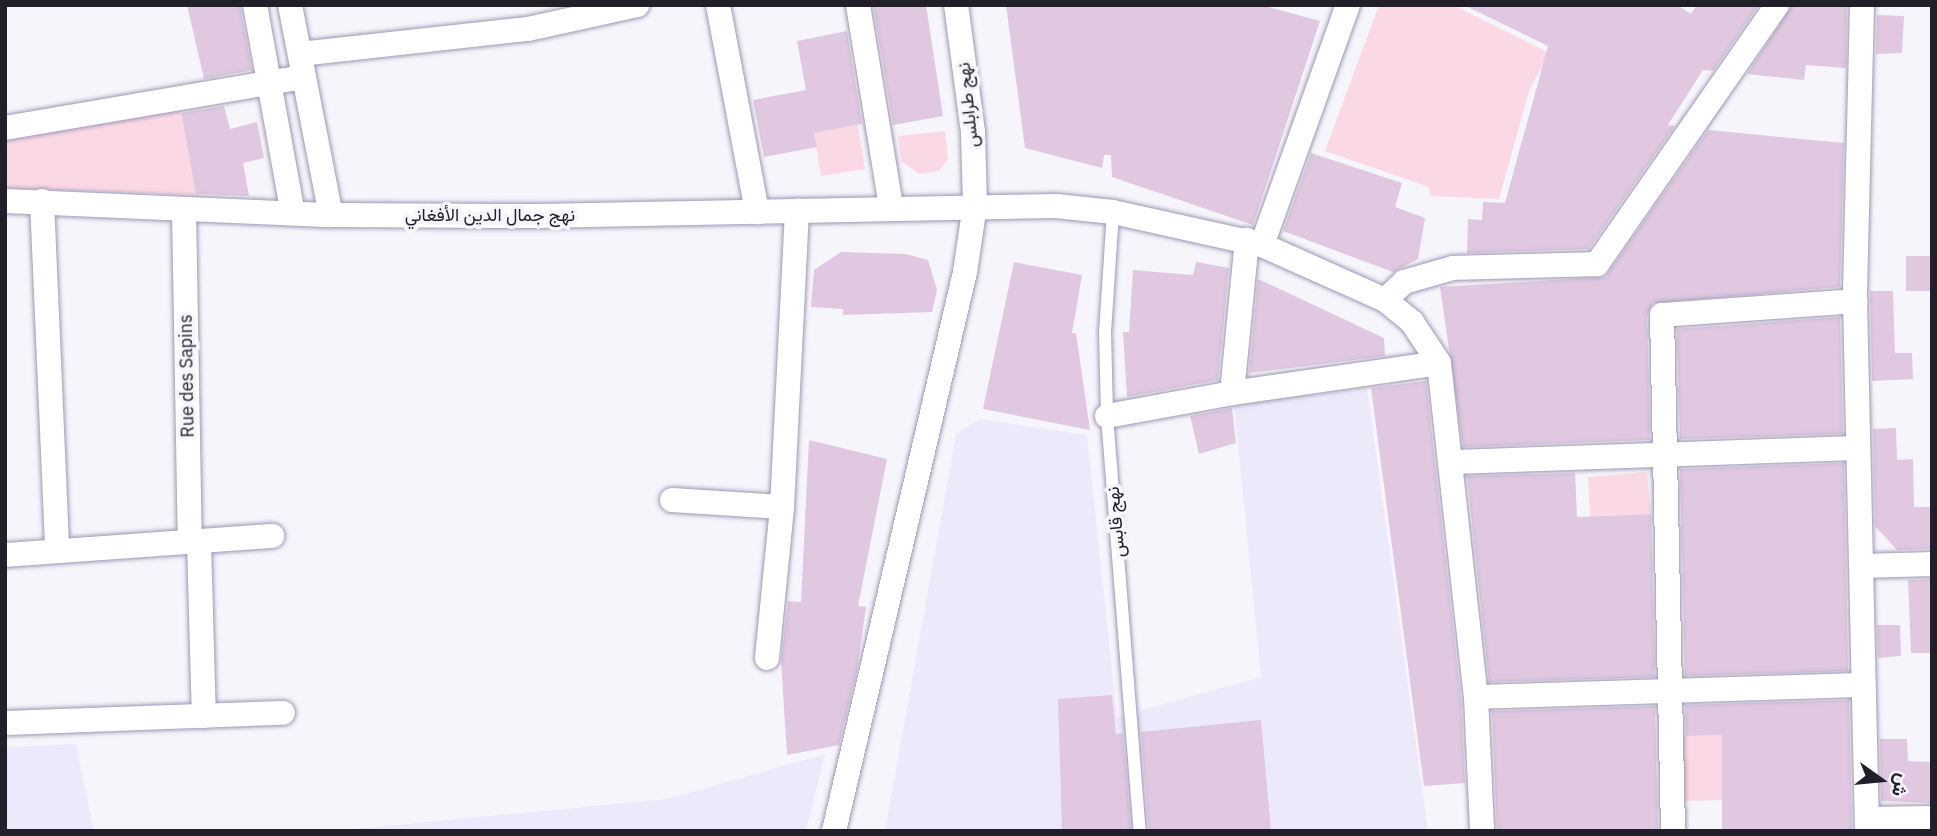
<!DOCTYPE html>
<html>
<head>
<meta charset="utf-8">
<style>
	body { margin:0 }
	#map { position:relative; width:1937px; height:836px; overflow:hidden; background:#f6f5fb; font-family:"IBM Plex Sans",Vazirmatn,sans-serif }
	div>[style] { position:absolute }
	.built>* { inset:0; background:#eceafa }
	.green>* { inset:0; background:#fbd9e4 }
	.building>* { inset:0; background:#dfc8e0 }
	.roads { filter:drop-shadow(0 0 2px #9c98b5) drop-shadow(0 0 2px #9c98b5) }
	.service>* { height:12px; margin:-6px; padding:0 6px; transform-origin:6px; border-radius:6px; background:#fff }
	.minor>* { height:24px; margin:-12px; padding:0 12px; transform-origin:12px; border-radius:12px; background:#fff }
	span { translate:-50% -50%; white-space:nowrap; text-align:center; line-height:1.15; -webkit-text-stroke:7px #f6f5fb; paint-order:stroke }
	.street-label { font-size:18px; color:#211f2a }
	.frame { position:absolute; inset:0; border:7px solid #211f2a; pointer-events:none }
	.north { position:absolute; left:1846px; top:745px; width:70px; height:70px; -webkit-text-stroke:5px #f6f5fb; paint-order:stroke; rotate:105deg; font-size:19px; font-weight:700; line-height:28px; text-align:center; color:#211f2a }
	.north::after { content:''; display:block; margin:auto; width:24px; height:32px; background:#211f2a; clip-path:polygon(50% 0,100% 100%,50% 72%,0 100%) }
</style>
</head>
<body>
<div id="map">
	<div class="built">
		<i style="clip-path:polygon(1367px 388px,1428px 831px,885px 831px,956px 434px,980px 419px,1087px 435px,1117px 717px,1261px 677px,1234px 405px)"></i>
		<i style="clip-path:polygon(76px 744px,94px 831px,5px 831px,5px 747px)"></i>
		<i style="clip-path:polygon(825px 754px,806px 831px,332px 831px,668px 799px)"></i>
	</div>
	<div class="green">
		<i style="clip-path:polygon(1379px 5px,1453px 5px,1549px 53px,1529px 91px,1499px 199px,1430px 196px,1429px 187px,1325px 151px)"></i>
		<i style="clip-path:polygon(179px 105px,197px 195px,5px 188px,5px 135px)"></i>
		<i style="clip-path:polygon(858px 125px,865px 169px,821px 176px,814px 133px)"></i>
		<i style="clip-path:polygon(945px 131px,948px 159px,939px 171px,919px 174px,901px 161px,898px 136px)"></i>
		<i style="clip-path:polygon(1647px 472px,1651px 514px,1590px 516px,1588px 477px)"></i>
		<i style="clip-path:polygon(1722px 735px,1724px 800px,1683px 801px,1681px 736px)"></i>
	</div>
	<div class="building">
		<i style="clip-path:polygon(187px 5px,240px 5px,252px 70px,204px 79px)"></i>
		<i style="clip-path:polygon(873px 5px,926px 5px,943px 116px,893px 125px)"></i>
		<i style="clip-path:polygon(1006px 5px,1261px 5px,1320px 21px,1253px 225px,1112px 177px,1111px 155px,1104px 155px,1102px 168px,1025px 148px)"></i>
		<i style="clip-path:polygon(1464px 5px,1677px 5px,1691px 14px,1697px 5px,1759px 5px,1713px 71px,1703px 70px,1668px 125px,1675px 126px,1589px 249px,1467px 253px,1468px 219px,1482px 220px,1483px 202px,1505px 203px,1548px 46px)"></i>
		<i style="clip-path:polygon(1792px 5px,1847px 5px,1846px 68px,1806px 65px,1804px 80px,1747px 74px)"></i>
		<i style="clip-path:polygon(1877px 15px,1904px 16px,1902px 53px,1876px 54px)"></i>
		<i style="clip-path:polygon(847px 31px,862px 124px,814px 133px,817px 147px,764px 157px,753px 100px,806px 90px,797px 41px)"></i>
		<i style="clip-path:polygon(224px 106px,230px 129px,257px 122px,264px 158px,243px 163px,249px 196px,196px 194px,181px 113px)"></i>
		<i style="clip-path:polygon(1708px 130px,1844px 143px,1840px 287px,1653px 303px,1647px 315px,1650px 440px,1463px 447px,1440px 287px,1605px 277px)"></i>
		<i style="clip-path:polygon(1311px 153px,1402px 183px,1395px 207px,1425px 218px,1418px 259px,1393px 272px,1283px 231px)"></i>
		<i style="clip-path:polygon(841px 252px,906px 254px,928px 260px,937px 290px,932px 312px,843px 315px,843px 309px,811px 307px,814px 270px)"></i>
		<i style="clip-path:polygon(1906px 256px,1932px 256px,1932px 291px,1906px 291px)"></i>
		<i style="clip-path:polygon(1014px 262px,1082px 275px,1072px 333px,1076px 333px,1090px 430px,983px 409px)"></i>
		<i style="clip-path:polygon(1196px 262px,1229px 268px,1218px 380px,1127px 397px,1123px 332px,1129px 332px,1133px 270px,1193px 275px)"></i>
		<i style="clip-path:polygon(1258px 279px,1384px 338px,1385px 356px,1249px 373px)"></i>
		<i style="clip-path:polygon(1870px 291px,1893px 291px,1895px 353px,1912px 353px,1913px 379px,1872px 381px)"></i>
		<i style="clip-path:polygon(1840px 317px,1843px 434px,1680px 439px,1677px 329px)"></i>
		<i style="clip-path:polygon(1426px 381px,1461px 698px,1465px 783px,1424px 786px,1371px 388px)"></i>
		<i style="clip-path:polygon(1232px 408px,1236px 443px,1199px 454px,1190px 416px)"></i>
		<i style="clip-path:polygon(1896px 428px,1897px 460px,1913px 459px,1914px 507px,1932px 507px,1932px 549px,1897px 550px,1875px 526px,1873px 429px)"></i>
		<i style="clip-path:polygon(809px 440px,887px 459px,858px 606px,866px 607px,857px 670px,839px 745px,787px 755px,781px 661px,788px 601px,801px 602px)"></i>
		<i style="clip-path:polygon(1844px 463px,1848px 671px,1685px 676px,1680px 469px)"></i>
		<i style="clip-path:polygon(1575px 473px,1577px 517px,1651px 514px,1655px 677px,1489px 682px,1467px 476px)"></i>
		<i style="clip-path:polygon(1932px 579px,1932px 653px,1911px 653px,1908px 580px)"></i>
		<i style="clip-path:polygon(1877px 625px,1900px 625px,1901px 656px,1878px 658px)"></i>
		<i style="clip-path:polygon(1112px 695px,1116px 734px,1123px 733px,1131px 831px,1062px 831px,1058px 699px)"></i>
		<i style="clip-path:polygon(1849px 700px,1852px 831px,1722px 831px,1722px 735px,1686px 736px,1685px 705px)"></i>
		<i style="clip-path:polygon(1655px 706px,1658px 831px,1497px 831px,1492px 711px)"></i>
		<i style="clip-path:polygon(1261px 720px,1271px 831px,1149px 831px,1141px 732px)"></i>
		<i style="clip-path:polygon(1880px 739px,1907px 739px,1908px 761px,1932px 762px,1932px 803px,1881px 801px)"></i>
	</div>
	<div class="roads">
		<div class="service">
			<i style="left:1113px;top:212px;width:120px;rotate:93.8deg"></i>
			<i style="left:1105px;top:332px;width:84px;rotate:88.6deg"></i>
			<i style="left:1107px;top:416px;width:416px;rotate:85.5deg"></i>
		</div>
		<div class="minor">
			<i style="left:255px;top:5px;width:212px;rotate:79.7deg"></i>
			<i style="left:290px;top:5px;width:214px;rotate:79deg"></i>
			<i style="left:718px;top:5px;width:211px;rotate:79.3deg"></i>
			<i style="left:858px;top:5px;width:204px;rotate:80.7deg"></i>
			<i style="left:1862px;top:5px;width:296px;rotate:91.4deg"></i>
			<i style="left:1855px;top:301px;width:530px;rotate:88.7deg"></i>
			<i style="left:300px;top:54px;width:229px;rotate:-6.3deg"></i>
			<i style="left:528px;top:29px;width:112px;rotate:-12.4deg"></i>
			<i style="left:5px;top:128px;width:303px;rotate:-9.7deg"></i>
			<i style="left:5px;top:201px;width:326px;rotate:2.5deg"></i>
			<i style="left:331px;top:215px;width:207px;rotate:0.3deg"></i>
			<i style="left:538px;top:216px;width:518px;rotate:-1.11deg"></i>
			<i style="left:1056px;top:206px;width:57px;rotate:6deg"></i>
			<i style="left:1113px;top:212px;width:153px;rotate:12.5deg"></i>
			<i style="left:1262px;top:245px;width:135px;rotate:24.1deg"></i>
			<i style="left:1385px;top:300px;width:35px;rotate:39deg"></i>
			<i style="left:1412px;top:322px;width:49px;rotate:56.6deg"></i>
			<i style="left:1439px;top:363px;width:336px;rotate:83.7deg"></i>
			<i style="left:1476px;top:697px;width:134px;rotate:87.4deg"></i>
			<i style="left:42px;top:201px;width:350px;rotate:87.5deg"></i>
			<i style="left:184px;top:209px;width:333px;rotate:89deg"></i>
			<i style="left:1262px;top:245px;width:255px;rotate:-70.3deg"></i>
			<i style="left:1385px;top:300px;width:26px;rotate:-43deg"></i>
			<i style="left:1404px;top:282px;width:51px;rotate:-15.9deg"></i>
			<i style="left:1453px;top:268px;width:144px;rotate:-1.6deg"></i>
			<i style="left:1597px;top:264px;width:315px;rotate:-55.2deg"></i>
			<i style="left:1232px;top:393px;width:154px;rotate:-84.4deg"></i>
			<i style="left:1107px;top:416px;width:127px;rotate:-10.4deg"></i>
			<i style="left:1232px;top:393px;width:209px;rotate:-8.2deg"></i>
			<i style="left:1452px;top:462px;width:406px;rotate:-2deg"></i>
			<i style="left:672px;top:500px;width:110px;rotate:3.6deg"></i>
			<i style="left:199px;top:542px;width:174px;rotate:88.4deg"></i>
			<i style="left:5px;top:555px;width:268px;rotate:-4.1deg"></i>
			<i style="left:1862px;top:566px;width:70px;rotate:-1.6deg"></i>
			<i style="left:767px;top:658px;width:152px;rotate:-84.3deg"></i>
			<i style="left:782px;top:507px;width:297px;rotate:-87.1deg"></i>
			<i style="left:1476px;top:697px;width:387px;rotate:-1.8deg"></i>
			<i style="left:5px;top:723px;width:278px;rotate:-2.1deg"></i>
			<i style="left:1867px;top:819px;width:65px;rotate:-0.9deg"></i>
			<i style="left:834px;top:831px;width:574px;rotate:-76.81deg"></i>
			<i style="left:965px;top:272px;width:68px;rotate:-81.5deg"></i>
			<i style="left:975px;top:205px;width:73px;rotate:-91.6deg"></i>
			<i style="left:973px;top:132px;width:128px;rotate:-97.6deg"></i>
			<i style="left:1673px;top:831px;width:516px;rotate:-91.22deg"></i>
			<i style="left:1662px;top:315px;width:194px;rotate:-4.1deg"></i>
		</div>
	</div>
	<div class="street-label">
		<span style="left:968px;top:105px;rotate:-96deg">نهج طرابلس</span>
		<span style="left:490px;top:215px">نهج جمال الدين الأفغاني</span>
		<span style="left:187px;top:376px;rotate:-91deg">Rue des Sapins</span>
		<span style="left:1116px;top:522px;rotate:-95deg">نهج قابس</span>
	</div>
	<div class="frame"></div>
	<div class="north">ش</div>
</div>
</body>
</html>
